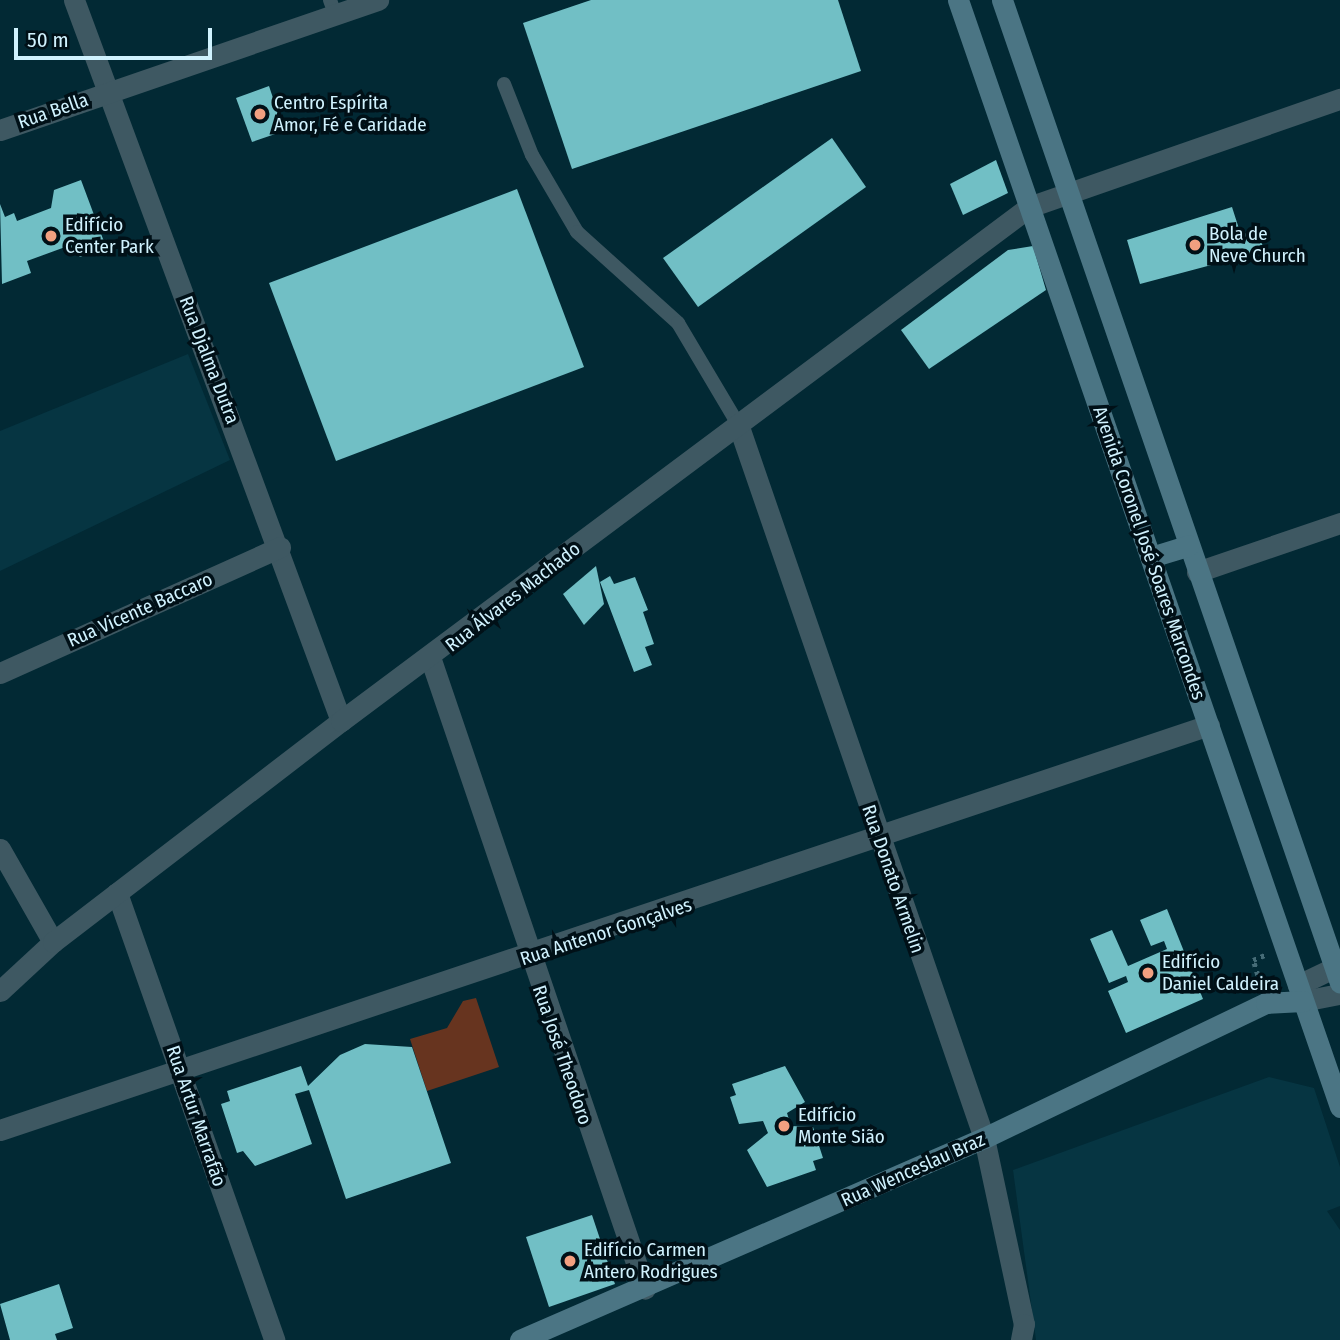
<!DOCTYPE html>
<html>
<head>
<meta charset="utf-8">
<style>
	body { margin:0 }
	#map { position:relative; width:1340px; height:1340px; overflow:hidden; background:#022934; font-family:"Fira Sans Condensed",sans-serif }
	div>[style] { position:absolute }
	.built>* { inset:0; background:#063542 }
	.green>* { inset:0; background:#67341f }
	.building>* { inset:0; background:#71bfc5 }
	.path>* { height:4.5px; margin-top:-2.25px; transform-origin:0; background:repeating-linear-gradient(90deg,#466c77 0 3.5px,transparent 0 8.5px) }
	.lane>* { height:14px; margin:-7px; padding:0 7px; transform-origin:7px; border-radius:7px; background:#3e5862 }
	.street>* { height:21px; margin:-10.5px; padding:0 10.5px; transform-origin:10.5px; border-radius:10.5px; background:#3e5862 }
	.secondary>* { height:21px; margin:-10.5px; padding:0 10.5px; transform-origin:10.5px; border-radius:10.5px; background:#4b7584 }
	.dots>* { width:19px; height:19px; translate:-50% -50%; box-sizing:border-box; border:4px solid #001017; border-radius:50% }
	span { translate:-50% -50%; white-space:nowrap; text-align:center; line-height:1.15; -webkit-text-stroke:7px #001017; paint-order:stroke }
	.poi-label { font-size:19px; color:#d0f2fe }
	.left { translate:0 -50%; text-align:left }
	.street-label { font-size:19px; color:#d0f2fe }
	.scale { position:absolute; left:14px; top:28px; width:198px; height:32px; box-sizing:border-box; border:4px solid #d0f2fe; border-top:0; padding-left:9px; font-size:21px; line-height:24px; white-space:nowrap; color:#d0f2fe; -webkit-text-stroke:5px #001017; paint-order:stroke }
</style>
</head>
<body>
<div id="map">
	<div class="built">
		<i style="clip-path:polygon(188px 354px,230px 460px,0 571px,0 431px)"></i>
		<i style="clip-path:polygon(1269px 1077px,1314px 1088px,1340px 1167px,1340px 1206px,1327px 1211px,1340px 1230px,1340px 1340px,1036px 1340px,1013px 1170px)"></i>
	</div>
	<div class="green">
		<i style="clip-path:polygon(476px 998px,499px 1067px,427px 1091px,410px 1039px,447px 1028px,463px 1001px)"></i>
	</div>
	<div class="building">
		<i style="clip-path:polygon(591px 0,838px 0,861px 71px,572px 169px,523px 23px)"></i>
		<i style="clip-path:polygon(269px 86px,284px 131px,252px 142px,236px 98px)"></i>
		<i style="clip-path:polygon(832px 138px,866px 187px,698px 307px,663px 258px)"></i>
		<i style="clip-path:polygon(996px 160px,1008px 193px,963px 215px,950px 184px)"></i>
		<i style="clip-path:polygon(81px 180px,106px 247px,80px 257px,68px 246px,27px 261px,31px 273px,2px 284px,0 204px,5px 217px,14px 213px,17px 221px,51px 208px,54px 190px)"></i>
		<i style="clip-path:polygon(517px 189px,584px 367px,336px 461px,269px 283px)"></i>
		<i style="clip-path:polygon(1232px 207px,1241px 235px,1258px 229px,1264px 251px,1140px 284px,1127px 240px)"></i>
		<i style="clip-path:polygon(1033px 246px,1046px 290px,929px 369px,901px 330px,1008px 250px)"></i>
		<i style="clip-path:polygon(596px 566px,604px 604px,584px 625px,563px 594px)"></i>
		<i style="clip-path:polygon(610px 576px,614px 584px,635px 577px,648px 610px,643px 612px,654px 644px,645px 647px,652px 665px,634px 672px,600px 582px)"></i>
		<i style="clip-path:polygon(1167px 909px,1203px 999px,1126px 1033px,1108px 991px,1128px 982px,1126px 976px,1109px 983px,1090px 939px,1112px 930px,1128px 966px,1167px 949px,1164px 941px,1151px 946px,1140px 920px)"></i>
		<i style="clip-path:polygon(365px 1044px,412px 1047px,451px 1163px,346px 1199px,309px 1090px,295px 1094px,312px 1144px,255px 1166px,243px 1151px,237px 1153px,221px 1104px,230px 1101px,227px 1091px,301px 1066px,308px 1086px,340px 1055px)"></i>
		<i style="clip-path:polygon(785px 1066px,805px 1102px,787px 1113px,791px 1126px,813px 1127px,823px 1158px,813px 1161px,816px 1170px,767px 1187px,747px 1150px,768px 1133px,763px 1121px,739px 1124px,730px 1097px,736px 1095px,732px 1084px)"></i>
		<i style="clip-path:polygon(592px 1215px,615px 1284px,549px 1307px,526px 1237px)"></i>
		<i style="clip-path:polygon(59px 1284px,73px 1328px,55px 1334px,57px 1340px,10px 1340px,0 1304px)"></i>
	</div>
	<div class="path">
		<i style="left:1260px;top:983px;width:24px;rotate:-107deg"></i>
		<i style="left:1253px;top:960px;width:13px;rotate:-23deg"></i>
	</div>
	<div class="lane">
		<i style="left:330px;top:0;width:15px;rotate:70deg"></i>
		<i style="left:504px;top:84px;width:76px;rotate:68.5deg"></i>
		<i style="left:532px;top:155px;width:89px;rotate:59.7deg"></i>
		<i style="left:577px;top:232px;width:136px;rotate:42deg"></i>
		<i style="left:678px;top:323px;width:117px;rotate:59.3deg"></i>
	</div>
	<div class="street">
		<i style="left:74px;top:0;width:769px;rotate:69.68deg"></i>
		<i style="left:0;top:130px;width:400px;rotate:-19deg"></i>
		<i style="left:738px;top:424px;width:755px;rotate:70.99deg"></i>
		<i style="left:984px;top:1138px;width:190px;rotate:77.9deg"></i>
		<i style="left:1024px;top:1324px;width:16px;rotate:101deg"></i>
		<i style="left:1197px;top:572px;width:151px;rotate:-18.9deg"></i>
		<i style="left:431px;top:660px;width:664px;rotate:71.21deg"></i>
		<i style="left:0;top:673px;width:307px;rotate:-24.2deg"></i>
		<i style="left:0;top:849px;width:107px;rotate:60.3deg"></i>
		<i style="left:117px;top:893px;width:474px;rotate:70.6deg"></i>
		<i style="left:1298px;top:985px;width:47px;rotate:-25.5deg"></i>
		<i style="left:0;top:991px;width:72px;rotate:-42.8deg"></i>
		<i style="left:53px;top:942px;width:363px;rotate:-37.5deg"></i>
		<i style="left:341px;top:721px;width:859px;rotate:-36.76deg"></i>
		<i style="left:1029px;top:207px;width:329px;rotate:-19.2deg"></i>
		<i style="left:1303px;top:1001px;width:38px;rotate:-11deg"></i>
		<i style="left:0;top:1130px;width:1275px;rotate:-18.52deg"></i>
	</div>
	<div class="secondary">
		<i style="left:958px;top:0;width:1171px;rotate:70.96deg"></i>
		<i style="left:1002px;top:0;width:1039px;rotate:71.02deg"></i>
		<i style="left:1151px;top:557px;width:39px;rotate:-17deg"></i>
		<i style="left:520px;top:1340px;width:506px;rotate:-23.53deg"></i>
		<i style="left:984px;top:1138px;width:313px;rotate:-25.6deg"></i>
		<i style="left:1266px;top:1003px;width:37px;rotate:-3deg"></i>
	</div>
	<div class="dots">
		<i style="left:260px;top:114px;background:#f2a080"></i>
		<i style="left:51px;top:236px;background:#f2a080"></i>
		<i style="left:1195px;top:245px;background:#f2a080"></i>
		<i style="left:1148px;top:973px;background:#f2a080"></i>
		<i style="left:784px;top:1126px;background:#f2a080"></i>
		<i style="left:570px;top:1261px;background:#f2a080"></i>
	</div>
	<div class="poi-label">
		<span class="left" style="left:274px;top:114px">Centro Espírita<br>Amor, Fé e Caridade</span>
		<span class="left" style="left:65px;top:236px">Edifício<br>Center Park</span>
		<span class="left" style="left:1209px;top:245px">Bola de<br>Neve Church</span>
		<span class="left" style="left:1162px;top:973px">Edifício<br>Daniel Caldeira</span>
		<span class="left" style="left:798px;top:1126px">Edifício<br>Monte Sião</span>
		<span class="left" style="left:584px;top:1261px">Edifício Carmen<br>Antero Rodrigues</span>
	</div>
	<div class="street-label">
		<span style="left:53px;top:111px;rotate:-19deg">Rua Bella</span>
		<span style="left:209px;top:360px;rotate:69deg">Rua Djalma Dutra</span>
		<span style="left:1149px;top:553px;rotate:71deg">Avenida Coronel José Soares Marcondes</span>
		<span style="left:513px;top:597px;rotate:-38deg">Rua Álvares Machado</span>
		<span style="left:140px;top:610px;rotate:-24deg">Rua Vicente Baccaro</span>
		<span style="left:893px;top:879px;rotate:71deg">Rua Donato Armelin</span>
		<span style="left:606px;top:932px;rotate:-18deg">Rua Antenor Gonçalves</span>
		<span style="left:562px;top:1055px;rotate:71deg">Rua José Theodoro</span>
		<span style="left:196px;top:1116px;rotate:71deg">Rua Artur Marrafão</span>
		<span style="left:913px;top:1170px;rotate:-24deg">Rua Wenceslau Braz</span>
	</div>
	<div class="scale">50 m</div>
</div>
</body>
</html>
